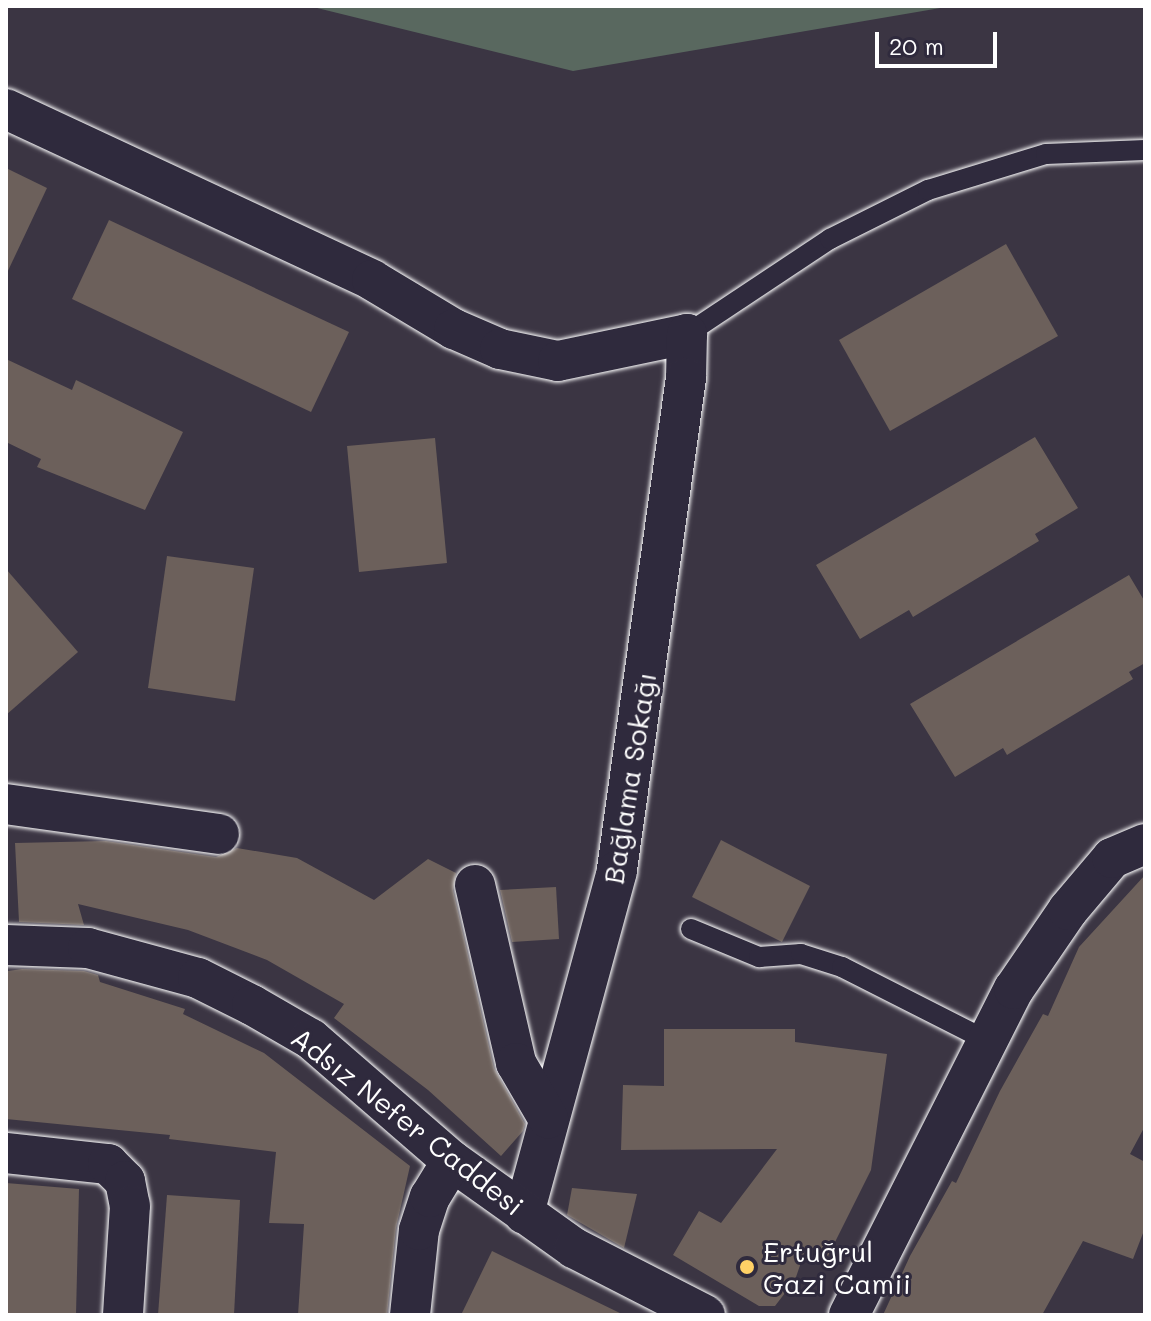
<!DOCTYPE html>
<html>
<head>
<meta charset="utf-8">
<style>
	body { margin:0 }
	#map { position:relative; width:1151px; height:1321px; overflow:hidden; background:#3b3543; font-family:Mali,sans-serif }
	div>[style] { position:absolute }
	.green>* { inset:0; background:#59685f }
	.building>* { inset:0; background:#6c605b }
	.roads { filter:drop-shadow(0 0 2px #fff) drop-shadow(0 0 2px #fff) }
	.service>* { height:20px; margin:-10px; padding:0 10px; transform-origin:10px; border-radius:10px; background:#2f2a3d }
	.minor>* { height:40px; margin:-20px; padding:0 20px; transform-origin:20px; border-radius:20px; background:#2f2a3d }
	.dots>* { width:22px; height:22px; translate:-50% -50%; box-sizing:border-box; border:4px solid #2f2a3d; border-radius:50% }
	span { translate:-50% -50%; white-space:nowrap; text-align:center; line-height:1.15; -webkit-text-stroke:6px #2f2a3d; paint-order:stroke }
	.street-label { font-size:28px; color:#fff }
	.poi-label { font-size:28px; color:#fff }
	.left { translate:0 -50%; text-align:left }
	.frame { position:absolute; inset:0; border:8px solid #fff; pointer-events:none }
	.scale { position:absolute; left:875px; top:32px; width:122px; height:36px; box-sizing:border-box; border:4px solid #fff; border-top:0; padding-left:10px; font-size:24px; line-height:28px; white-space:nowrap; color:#fff; -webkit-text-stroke:6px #2f2a3d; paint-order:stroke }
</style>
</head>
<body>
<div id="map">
	<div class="green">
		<i style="clip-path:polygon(309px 6px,952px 6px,573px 71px)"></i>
	</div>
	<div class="building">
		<i style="clip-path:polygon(6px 168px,47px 188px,6px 275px)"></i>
		<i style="clip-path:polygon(109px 220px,349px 332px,311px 412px,72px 299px)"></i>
		<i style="clip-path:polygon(1006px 244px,1058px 336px,890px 431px,839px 340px)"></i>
		<i style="clip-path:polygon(6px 359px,72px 390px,76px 380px,183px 432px,145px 510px,37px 467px,41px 459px,6px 442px)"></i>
		<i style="clip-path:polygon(1035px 437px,1078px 508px,1035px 534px,1039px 541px,913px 617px,909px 610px,860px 639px,816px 565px)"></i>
		<i style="clip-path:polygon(435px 438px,447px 563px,359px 572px,347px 446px)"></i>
		<i style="clip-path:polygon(167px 556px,254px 568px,235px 701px,148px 688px)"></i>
		<i style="clip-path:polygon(6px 569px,78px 652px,6px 715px)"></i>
		<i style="clip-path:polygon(1129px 575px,1145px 602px,1145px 663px,1129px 672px,1133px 679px,1007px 755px,1003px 748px,955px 777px,910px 704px)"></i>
		<i style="clip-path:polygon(721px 840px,810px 886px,782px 942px,692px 897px)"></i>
		<i style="clip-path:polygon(106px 841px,216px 857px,237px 848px,297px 858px,374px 900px,428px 859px,456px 873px,453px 890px,494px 1068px,525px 1124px,523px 1131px,501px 1156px,428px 1090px,334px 1018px,344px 1004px,267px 960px,188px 930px,78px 904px,84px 925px,19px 922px,15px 843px)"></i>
		<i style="clip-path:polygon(1145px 875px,1145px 1126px,1130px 1154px,1145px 1162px,1145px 1228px,1133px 1259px,1083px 1241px,1042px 1315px,883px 1315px,910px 1256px,952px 1181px,956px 1183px,1000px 1091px,1043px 1014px,1048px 1016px,1079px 947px)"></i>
		<i style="clip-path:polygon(556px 887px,559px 939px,512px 942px,500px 890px)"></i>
		<i style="clip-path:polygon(22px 969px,84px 971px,98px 975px,100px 982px,185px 1009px,183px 1014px,264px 1053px,410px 1166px,396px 1228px,387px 1315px,298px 1315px,304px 1224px,269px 1223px,276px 1152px,169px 1139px,170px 1135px,6px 1119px,8px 971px)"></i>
		<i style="clip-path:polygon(664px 1029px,795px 1029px,795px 1042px,887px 1054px,871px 1170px,828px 1256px,807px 1245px,795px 1280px,775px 1306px,759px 1306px,673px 1255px,699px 1211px,721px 1223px,777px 1149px,621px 1150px,623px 1085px,664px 1086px)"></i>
		<i style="clip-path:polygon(6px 1183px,79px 1189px,76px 1315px,6px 1315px)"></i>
		<i style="clip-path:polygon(572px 1188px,637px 1194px,624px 1248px,567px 1215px)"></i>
		<i style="clip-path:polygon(167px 1195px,240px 1200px,234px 1315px,158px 1315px)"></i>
		<i style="clip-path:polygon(492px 1251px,624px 1315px,461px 1315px)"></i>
	</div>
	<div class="roads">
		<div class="service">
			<i style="left:687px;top:334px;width:172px;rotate:-33.6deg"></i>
			<i style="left:830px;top:239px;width:110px;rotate:-26.6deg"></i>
			<i style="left:928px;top:190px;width:123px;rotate:-17deg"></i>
			<i style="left:1046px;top:154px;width:99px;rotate:-2.3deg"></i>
			<i style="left:691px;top:929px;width:74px;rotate:22.4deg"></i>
			<i style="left:759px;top:957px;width:42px;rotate:-4.1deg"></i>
			<i style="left:801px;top:954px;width:43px;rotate:17.6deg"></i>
			<i style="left:842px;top:967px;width:161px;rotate:26.9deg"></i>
		</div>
		<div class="minor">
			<i style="left:6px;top:109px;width:404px;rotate:25deg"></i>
			<i style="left:372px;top:280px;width:96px;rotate:30.9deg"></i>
			<i style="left:454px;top:329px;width:50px;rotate:23.5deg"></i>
			<i style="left:500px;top:349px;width:59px;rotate:11.7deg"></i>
			<i style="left:558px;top:361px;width:132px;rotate:-11.8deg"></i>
			<i style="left:687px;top:334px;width:44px;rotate:91.3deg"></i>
			<i style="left:686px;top:378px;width:498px;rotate:98deg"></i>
			<i style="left:617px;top:871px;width:355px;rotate:105.2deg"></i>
			<i style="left:6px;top:804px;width:215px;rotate:8deg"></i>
			<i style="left:475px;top:885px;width:183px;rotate:77deg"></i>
			<i style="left:516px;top:1063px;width:64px;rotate:59.8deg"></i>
			<i style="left:6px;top:945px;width:82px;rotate:2.1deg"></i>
			<i style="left:88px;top:948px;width:114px;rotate:15.3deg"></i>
			<i style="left:198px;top:978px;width:60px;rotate:26.6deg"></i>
			<i style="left:252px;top:1005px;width:68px;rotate:30deg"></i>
			<i style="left:311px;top:1039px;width:186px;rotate:40.9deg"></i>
			<i style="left:452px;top:1161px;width:150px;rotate:35.5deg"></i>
			<i style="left:574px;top:1248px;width:147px;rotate:27.1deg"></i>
			<i style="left:6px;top:1153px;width:103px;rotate:6.2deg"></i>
			<i style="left:108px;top:1164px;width:24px;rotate:45deg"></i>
			<i style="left:125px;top:1181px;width:25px;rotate:79deg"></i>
			<i style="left:130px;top:1206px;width:109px;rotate:93.7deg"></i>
			<i style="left:410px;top:1315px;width:85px;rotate:-84deg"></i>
			<i style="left:419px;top:1230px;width:35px;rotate:-72deg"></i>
			<i style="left:430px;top:1197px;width:42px;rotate:-58.6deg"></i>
			<i style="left:849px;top:1315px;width:365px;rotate:-63.2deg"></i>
			<i style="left:1014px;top:989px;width:96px;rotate:-55.6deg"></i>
			<i style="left:1068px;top:910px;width:68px;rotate:-49.8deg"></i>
			<i style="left:1112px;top:858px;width:36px;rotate:-23deg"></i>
		</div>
	</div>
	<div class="dots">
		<i style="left:747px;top:1267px;background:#ffd166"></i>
	</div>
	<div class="street-label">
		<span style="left:629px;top:778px;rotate:-81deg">Bağlama Sokağı</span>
		<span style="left:408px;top:1121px;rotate:38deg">Adsız Nefer Caddesi</span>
	</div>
	<div class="poi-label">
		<span class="left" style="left:763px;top:1267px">Ertuğrul<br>Gazi Camii</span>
	</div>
	<div class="frame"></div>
	<div class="scale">20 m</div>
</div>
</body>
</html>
